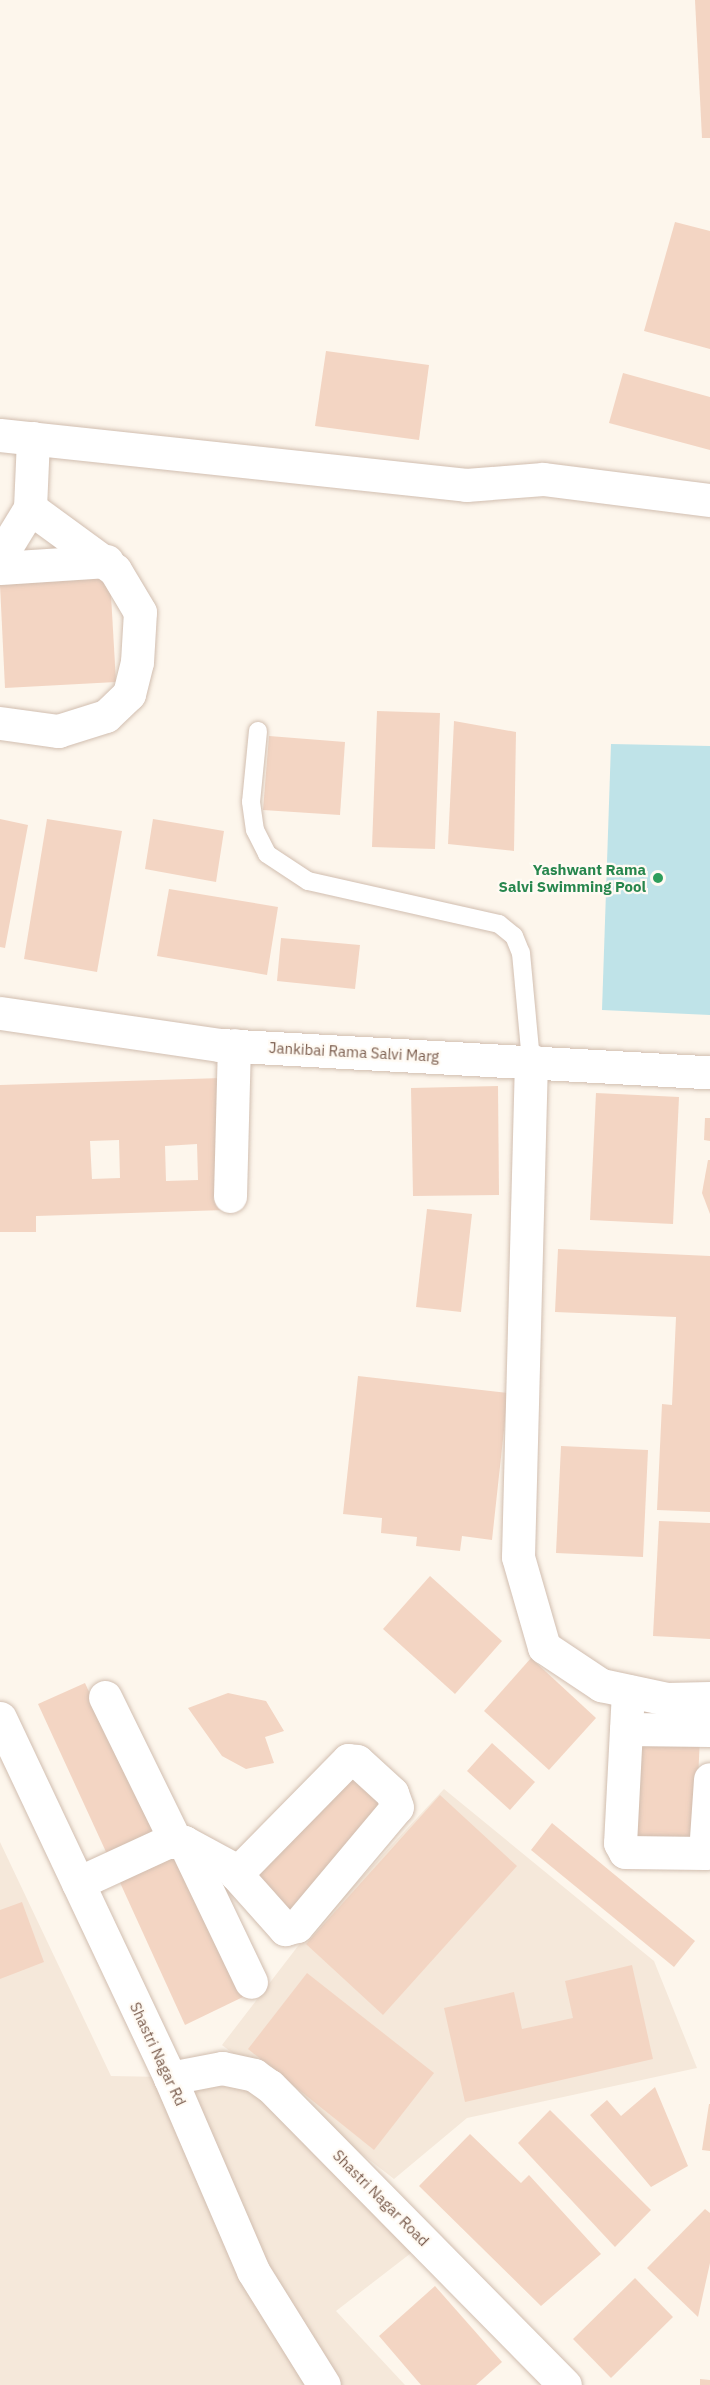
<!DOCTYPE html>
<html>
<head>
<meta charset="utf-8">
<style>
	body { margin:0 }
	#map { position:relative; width:710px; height:2385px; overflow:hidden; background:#fdf6ec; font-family:"IBM Plex Sans",sans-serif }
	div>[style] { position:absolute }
	.residential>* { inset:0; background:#f5e8da }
	.water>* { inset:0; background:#bfe3e8 }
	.building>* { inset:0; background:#f3d5c3 }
	.roads { filter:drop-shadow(0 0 2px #d1beb0) drop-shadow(0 0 2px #d1beb0) }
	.lane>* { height:18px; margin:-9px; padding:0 9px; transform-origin:9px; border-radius:9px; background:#fff }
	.street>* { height:33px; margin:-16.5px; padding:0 16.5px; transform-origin:16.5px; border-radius:16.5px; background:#fff }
	.dots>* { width:16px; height:16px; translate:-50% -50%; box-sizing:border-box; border:3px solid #fffaf3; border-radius:50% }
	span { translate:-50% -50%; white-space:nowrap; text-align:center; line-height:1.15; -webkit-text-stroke:4.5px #fffaf3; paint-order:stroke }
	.leisure-label { font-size:15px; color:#27864d; font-weight:700 }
	.right { translate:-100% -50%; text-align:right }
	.street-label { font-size:15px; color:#7a5c4d }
</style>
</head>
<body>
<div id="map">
	<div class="residential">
		<i style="clip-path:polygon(444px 1789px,654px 1961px,697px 2068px,467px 2118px,394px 2179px,222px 2045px,298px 1946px)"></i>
		<i style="clip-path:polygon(0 1842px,111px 2076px,218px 2078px,261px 2091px,415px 2250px,336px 2311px,405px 2385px,0 2385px)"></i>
	</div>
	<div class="water">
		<i style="clip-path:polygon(611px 744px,710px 746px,710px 1015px,602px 1010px)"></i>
	</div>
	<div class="building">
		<i style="clip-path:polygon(695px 0,710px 0,710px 138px,702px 138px)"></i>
		<i style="clip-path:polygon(675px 222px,710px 231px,710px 349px,644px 331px)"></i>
		<i style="clip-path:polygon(326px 351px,429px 365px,419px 440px,315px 426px)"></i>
		<i style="clip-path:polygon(623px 373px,710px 397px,710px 450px,609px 423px)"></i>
		<i style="clip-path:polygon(110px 578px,116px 682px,5px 688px,0 585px)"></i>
		<i style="clip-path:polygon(377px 711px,440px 713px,435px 849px,372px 847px)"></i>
		<i style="clip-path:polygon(454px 721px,516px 732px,514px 851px,448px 844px)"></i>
		<i style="clip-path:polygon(269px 736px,345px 742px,340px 815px,263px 810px)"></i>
		<i style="clip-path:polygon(0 819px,28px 825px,5px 948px,0 947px)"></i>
		<i style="clip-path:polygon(47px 819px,122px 831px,97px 972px,24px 959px)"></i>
		<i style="clip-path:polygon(153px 819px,224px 831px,216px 882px,145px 869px)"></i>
		<i style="clip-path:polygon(169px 889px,278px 907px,267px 975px,157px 956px)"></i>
		<i style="clip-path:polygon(281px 938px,360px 945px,355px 989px,277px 981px)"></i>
		<i style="clip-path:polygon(evenodd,221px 1078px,225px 1210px,36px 1216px,36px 1232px,0 1232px,0 1085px,221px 1078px,119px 1140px,120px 1178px,92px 1179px,90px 1141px,119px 1140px,221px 1078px,197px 1144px,198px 1180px,166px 1181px,165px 1146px,197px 1144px)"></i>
		<i style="clip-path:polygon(498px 1086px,499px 1195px,413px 1196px,411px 1088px)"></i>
		<i style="clip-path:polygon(596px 1093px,679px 1097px,673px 1224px,590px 1220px)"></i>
		<i style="clip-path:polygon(705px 1118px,710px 1118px,710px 1141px,704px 1140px)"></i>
		<i style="clip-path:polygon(708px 1160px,710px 1160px,710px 1214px,702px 1193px)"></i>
		<i style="clip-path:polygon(427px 1209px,472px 1214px,461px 1312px,416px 1307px)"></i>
		<i style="clip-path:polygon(558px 1249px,710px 1256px,710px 1512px,657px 1510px,662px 1404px,672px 1405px,676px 1317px,555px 1312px)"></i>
		<i style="clip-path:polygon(358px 1376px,508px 1393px,492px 1540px,462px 1536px,460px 1551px,416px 1546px,417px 1537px,381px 1533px,382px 1518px,343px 1514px)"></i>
		<i style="clip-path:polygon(561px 1446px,648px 1450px,643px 1557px,556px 1553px)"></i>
		<i style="clip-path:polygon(659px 1521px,710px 1523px,710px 1639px,653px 1636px)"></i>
		<i style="clip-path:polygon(430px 1576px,502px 1641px,455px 1694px,383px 1629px)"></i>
		<i style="clip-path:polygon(531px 1658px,596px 1718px,549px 1770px,484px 1711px)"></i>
		<i style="clip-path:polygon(85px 1683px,154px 1832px,107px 1854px,38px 1704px)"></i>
		<i style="clip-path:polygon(228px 1693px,266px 1701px,284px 1731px,265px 1737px,274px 1763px,246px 1769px,222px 1756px,188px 1708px)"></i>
		<i style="clip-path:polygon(631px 1734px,700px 1736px,695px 1848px,627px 1846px)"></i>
		<i style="clip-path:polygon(492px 1743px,535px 1782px,510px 1810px,467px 1771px)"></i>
		<i style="clip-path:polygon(353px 1768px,391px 1802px,291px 1920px,248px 1878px)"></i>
		<i style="clip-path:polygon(440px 1795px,517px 1866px,383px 2015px,306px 1944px)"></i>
		<i style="clip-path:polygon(552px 1823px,695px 1941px,674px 1967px,531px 1850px)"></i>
		<i style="clip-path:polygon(177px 1848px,245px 1996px,185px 2025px,117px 1876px)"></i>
		<i style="clip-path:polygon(22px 1902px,44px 1962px,0 1979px,0 1910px)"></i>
		<i style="clip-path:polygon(632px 1965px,653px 2059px,465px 2102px,444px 2008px,514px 1992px,522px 2029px,573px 2018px,565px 1981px)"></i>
		<i style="clip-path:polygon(307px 1973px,434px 2073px,374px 2150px,248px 2049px)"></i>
		<i style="clip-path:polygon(655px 2087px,688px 2166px,651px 2187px,590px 2115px,607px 2100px,621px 2116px)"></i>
		<i style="clip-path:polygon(709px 2104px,710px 2104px,710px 2151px,702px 2150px)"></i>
		<i style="clip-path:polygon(550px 2110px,651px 2210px,615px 2247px,518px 2143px)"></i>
		<i style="clip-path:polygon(470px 2134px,521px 2183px,529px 2175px,601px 2254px,541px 2306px,419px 2186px)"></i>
		<i style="clip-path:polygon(705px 2209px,710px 2213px,710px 2263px,698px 2317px,647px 2268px)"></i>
		<i style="clip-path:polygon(635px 2278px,673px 2317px,611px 2378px,573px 2339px)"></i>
		<i style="clip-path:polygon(435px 2286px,502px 2362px,476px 2385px,421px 2385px,379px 2336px)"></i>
		<i style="clip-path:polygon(700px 2379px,710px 2380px,710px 2385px,700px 2385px)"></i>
	</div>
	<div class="roads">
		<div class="lane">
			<i style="left:258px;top:731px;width:71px;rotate:95.6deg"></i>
			<i style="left:251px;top:802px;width:28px;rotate:82deg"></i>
			<i style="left:255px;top:830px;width:27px;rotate:63deg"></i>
			<i style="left:267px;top:854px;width:49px;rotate:33.4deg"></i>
			<i style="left:308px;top:881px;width:196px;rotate:12.7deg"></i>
			<i style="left:499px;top:924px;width:19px;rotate:39deg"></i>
			<i style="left:514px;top:936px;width:18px;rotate:68deg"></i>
			<i style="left:521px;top:953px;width:107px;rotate:84.7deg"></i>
		</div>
		<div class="street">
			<i style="left:0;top:435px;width:469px;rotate:6.1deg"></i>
			<i style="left:466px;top:485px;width:77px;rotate:-4.5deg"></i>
			<i style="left:543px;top:479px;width:168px;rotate:7.2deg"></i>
			<i style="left:0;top:557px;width:57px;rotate:-58.5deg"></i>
			<i style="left:30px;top:508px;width:70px;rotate:-87.5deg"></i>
			<i style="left:0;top:568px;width:107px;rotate:-3.7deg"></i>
			<i style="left:0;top:723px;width:59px;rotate:7.9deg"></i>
			<i style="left:58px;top:731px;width:50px;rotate:-17.4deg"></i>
			<i style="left:106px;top:716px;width:32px;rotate:-44deg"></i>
			<i style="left:129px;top:694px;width:33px;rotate:-76deg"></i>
			<i style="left:137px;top:662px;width:50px;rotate:-86.6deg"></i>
			<i style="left:140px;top:612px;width:49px;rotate:-120.8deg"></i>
			<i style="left:115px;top:570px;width:105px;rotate:-143.9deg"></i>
			<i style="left:0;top:1013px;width:222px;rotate:8.3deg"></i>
			<i style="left:220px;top:1045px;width:491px;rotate:3.2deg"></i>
			<i style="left:531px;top:1060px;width:497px;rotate:91.5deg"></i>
			<i style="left:518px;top:1557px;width:94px;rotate:73.9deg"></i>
			<i style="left:544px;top:1647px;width:69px;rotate:33.7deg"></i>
			<i style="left:601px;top:1685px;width:67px;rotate:12deg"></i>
			<i style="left:667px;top:1699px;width:43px;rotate:-1.3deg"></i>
			<i style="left:230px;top:1196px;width:151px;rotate:-88.5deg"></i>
			<i style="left:628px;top:1691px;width:152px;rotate:93deg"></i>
			<i style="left:620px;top:1843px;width:10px;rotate:61deg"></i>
			<i style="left:625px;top:1852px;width:80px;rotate:0.7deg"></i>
			<i style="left:705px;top:1853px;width:74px;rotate:-86.1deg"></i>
			<i style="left:105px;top:1697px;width:161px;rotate:63.9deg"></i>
			<i style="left:0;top:1718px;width:398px;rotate:64.7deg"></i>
			<i style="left:170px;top:2078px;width:210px;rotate:66.7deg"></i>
			<i style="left:253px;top:2271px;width:134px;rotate:58.1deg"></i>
			<i style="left:626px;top:1729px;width:84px;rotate:0.7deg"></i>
			<i style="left:184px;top:1842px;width:52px;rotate:28.5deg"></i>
			<i style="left:230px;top:1867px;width:9px;rotate:49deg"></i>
			<i style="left:236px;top:1874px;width:74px;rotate:48.3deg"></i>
			<i style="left:285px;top:1929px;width:12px;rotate:-14deg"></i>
			<i style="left:297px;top:1926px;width:155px;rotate:-50deg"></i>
			<i style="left:397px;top:1807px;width:15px;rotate:-110deg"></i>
			<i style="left:392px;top:1793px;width:47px;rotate:-137.6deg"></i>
			<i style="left:357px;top:1761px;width:9px;rotate:-174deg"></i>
			<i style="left:348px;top:1760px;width:160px;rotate:134.5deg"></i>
			<i style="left:78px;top:1883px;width:98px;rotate:-24.7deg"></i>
			<i style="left:167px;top:1842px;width:17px"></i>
			<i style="left:184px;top:1842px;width:155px;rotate:64.4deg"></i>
			<i style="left:170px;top:2078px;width:53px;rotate:-10.9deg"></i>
			<i style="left:222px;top:2068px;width:33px;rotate:12deg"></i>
			<i style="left:254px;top:2075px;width:19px;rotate:35deg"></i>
			<i style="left:270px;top:2086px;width:420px;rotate:45.4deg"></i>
		</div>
	</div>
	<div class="dots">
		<i style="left:658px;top:878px;background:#2e9e5b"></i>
	</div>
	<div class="leisure-label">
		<span class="right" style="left:646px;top:878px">Yashwant Rama<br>Salvi Swimming Pool</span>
	</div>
	<div class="street-label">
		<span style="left:354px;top:1052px;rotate:3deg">Jankibai Rama Salvi Marg</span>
		<span style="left:158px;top:2054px;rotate:65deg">Shastri Nagar Rd</span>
		<span style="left:381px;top:2198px;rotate:45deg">Shastri Nagar Road</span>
	</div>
</div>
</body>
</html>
